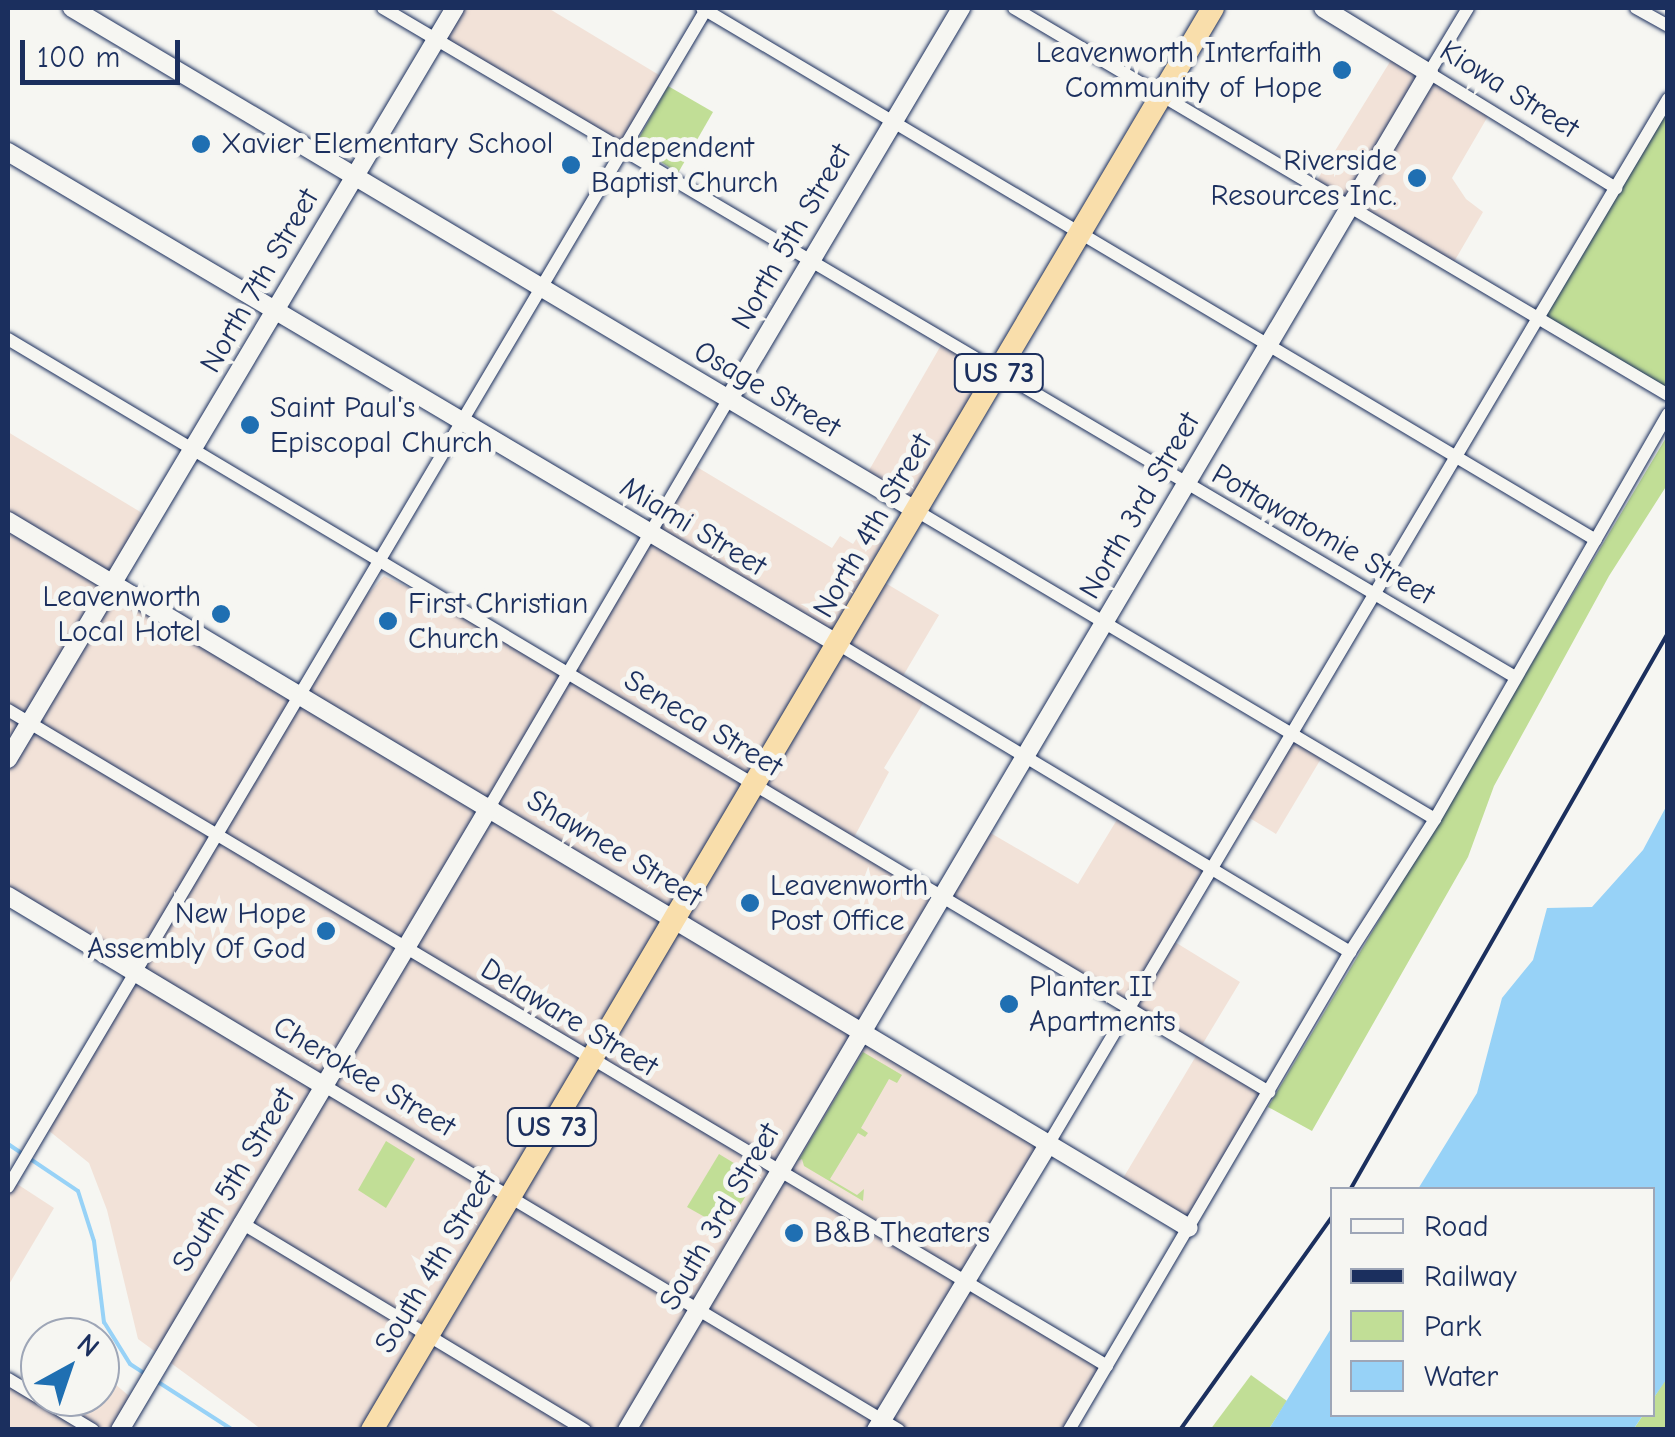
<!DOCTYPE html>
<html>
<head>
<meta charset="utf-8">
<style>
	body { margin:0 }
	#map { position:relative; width:1675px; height:1437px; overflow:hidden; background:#f6f6f2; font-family:"Comic Neue",sans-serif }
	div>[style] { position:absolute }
	.built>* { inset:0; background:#f2e2d8 }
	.green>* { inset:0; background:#c1de96 }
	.water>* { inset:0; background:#97d2f7 }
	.stream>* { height:4px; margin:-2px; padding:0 2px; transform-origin:2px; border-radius:2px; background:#97d2f7 }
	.roads { filter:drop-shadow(0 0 2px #1b2f5e) drop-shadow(0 0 2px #1b2f5e) }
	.street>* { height:12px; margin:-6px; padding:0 6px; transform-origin:6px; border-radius:6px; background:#f6f6f2 }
	.secondary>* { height:18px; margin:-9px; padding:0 9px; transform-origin:9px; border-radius:9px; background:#f6f6f2 }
	.highway>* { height:22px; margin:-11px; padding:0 11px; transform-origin:11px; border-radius:11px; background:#f9deab }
	.rail>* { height:4px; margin:-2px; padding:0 2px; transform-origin:2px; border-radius:2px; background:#1b2f5e }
	.dots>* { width:28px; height:28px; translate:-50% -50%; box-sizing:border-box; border:5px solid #f6f6f2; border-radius:50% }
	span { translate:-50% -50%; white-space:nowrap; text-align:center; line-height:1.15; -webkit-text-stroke:10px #f6f6f2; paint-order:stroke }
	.shield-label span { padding:2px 8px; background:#f6f6f2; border:2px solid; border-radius:8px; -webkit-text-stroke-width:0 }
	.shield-label { font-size:28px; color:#1b2f5e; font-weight:700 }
	.poi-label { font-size:30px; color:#1b2f5e }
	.right { translate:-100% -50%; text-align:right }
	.left { translate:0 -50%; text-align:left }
	.street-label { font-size:30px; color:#1b2f5e }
	.frame { position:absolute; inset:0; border:10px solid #1b2f5e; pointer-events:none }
	.legend { position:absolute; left:1330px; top:1187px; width:325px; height:230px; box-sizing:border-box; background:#f6f6f2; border:2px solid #9ea6b7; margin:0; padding:12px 18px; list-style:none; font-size:30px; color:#1b2f5e }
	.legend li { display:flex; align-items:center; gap:20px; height:50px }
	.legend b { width:50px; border:2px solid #9ea6b7 }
	.north { position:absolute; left:20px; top:1317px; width:100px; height:100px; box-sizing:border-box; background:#f6f6f2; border:2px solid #9ea6b7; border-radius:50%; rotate:40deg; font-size:28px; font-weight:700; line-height:40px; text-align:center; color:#1b2f5e }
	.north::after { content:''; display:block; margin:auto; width:35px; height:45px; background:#1f6fb2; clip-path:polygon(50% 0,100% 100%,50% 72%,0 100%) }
	.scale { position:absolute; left:20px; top:40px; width:160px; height:45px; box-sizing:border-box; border:5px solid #1b2f5e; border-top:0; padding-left:12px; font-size:30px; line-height:35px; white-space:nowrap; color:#1b2f5e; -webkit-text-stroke:8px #f6f6f2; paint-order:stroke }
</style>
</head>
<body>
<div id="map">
	<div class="built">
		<i style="clip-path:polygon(455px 8px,548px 8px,664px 78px,621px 148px,436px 39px)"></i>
		<i style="clip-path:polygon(1396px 52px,1491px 111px,1452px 178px,1466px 199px,1483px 212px,1451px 267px,1314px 185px)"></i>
		<i style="clip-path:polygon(944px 340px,999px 373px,915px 510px,864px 479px)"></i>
		<i style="clip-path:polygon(8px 432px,152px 519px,114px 583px,299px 694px,338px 628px,384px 576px,476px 619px,570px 674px,692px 464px,832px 548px,840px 536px,853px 544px,862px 530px,893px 550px,877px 578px,939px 615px,900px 681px,927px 697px,884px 768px,889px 772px,851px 843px,940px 898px,982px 828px,1078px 884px,1121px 813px,1211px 868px,1170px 939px,1240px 982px,1199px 1050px,1269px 1092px,1189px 1228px,1119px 1185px,1199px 1051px,941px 899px,860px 1031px,1049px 1143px,965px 1282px,1107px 1366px,1069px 1429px,261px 1429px,138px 1339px,107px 1210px,89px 1163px,43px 1126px,134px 973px,8px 896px)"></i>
		<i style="clip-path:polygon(1291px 732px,1325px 752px,1276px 834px,1243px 814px)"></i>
		<i style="clip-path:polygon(11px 1180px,54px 1208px,8px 1286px,8px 1187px)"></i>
		<i style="clip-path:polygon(100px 1371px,129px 1396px,134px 1407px,120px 1429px,8px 1429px,8px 1379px,42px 1397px,100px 1397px)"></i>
	</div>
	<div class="green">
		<i style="clip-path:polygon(668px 86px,713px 112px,678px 173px,635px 145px)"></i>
		<i style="clip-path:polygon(1667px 99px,1667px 395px,1538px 318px)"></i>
		<i style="clip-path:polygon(1667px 436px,1667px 485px,1609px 576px,1494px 786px,1468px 857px,1312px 1131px,1268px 1107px)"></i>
		<i style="clip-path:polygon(863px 1052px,902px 1075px,897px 1083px,889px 1079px,861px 1128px,868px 1133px,865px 1137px,858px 1133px,830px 1179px,857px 1195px,864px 1189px,863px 1201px,804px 1166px,802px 1159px,798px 1161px)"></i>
		<i style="clip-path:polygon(386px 1141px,415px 1159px,386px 1208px,358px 1190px)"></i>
		<i style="clip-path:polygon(719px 1154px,757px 1177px,726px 1229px,687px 1207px)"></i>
		<i style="clip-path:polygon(1251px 1375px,1287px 1401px,1269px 1429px,1210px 1430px)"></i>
		<i style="clip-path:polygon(1667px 1377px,1667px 1429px,1633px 1430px,1643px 1415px,1652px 1414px,1653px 1399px)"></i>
	</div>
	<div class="water">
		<i style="clip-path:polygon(1667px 805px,1668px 1377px,1653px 1399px,1652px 1190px,1418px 1189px,1477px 1093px,1502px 998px,1533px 960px,1547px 908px,1592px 907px,1643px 850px)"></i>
		<i style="clip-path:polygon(1332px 1327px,1332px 1414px,1643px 1415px,1633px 1430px,1269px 1429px)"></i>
	</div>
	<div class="stream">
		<i style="left:8px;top:1144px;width:84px;rotate:33.9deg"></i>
		<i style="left:78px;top:1191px;width:52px;rotate:72.3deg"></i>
		<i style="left:94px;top:1241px;width:82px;rotate:83deg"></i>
		<i style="left:104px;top:1322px;width:49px;rotate:58.2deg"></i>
		<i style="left:130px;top:1364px;width:20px;rotate:33deg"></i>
		<i style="left:155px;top:1380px;width:93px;rotate:32.7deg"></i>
	</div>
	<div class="roads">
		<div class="street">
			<i style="left:383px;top:8px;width:1315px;rotate:30.58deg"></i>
			<i style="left:702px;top:8px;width:1040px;rotate:30.76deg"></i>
			<i style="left:1014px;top:8px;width:760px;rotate:30.61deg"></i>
			<i style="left:1468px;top:8px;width:76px;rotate:121deg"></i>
			<i style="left:1429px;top:73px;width:220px;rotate:31.6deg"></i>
			<i style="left:1636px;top:8px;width:37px;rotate:29deg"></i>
			<i style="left:8px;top:339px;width:1469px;rotate:30.84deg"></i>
			<i style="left:915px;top:510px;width:605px;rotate:30.72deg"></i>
			<i style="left:838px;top:644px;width:598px;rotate:31.03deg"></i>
			<i style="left:8px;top:710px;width:1280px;rotate:30.83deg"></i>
			<i style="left:490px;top:806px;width:472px;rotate:-59.6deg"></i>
			<i style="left:323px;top:1085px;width:671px;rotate:30.92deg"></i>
			<i style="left:1049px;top:1143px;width:1214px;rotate:-59.34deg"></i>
			<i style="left:8px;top:1187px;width:1371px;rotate:-59.34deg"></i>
			<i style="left:240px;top:1222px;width:403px;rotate:31.1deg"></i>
			<i style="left:8px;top:1379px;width:99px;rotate:31deg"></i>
			<i style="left:1069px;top:1430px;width:554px;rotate:-59.55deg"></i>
			<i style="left:1350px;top:952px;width:158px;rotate:-57.4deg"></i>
			<i style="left:1435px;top:819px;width:467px;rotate:-60.1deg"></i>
		</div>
		<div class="secondary">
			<i style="left:72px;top:8px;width:981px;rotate:30.77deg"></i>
			<i style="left:8px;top:152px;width:965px;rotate:30.66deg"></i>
			<i style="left:729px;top:399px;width:455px;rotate:-59.3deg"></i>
			<i style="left:8px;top:521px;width:1376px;rotate:30.91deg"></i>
			<i style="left:8px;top:759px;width:874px;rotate:-59.24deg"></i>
			<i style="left:8px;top:896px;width:367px;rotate:31deg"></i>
			<i style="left:120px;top:1430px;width:725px;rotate:-59.33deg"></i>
			<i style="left:627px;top:1430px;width:1576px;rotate:-59.42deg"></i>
			<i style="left:1429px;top:73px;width:124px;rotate:-148.5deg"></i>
			<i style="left:876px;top:1430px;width:335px;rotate:-58.9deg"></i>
		</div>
		<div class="highway">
			<i style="left:372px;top:1430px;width:1652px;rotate:-59.4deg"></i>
		</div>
	</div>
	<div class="rail">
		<i style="left:1350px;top:1190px;width:641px;rotate:-60.28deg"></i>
		<i style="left:1180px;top:1430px;width:262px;rotate:-54.5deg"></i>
	</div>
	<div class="dots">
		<i style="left:1342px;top:70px;background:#1f6fb2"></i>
		<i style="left:201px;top:144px;background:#1f6fb2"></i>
		<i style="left:571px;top:165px;background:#1f6fb2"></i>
		<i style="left:1417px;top:178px;background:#1f6fb2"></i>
		<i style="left:250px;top:425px;background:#1f6fb2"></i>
		<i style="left:221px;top:614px;background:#1f6fb2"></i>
		<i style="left:388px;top:621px;background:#1f6fb2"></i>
		<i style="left:750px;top:903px;background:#1f6fb2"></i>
		<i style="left:326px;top:931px;background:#1f6fb2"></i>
		<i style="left:1009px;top:1004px;background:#1f6fb2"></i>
		<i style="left:794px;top:1233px;background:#1f6fb2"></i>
	</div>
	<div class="shield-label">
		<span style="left:999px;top:373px">US 73</span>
		<span style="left:552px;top:1127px">US 73</span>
	</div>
	<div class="poi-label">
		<span class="right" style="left:1322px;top:70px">Leavenworth Interfaith<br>Community of Hope</span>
		<span class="left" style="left:221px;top:144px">Xavier Elementary School</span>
		<span class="left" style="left:591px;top:165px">Independent<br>Baptist Church</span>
		<span class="right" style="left:1397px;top:178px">Riverside<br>Resources Inc.</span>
		<span class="left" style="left:270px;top:425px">Saint Paul's<br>Episcopal Church</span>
		<span class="right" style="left:201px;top:614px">Leavenworth<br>Local Hotel</span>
		<span class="left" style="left:408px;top:621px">First Christian<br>Church</span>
		<span class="left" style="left:770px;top:903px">Leavenworth<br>Post Office</span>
		<span class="right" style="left:306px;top:931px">New Hope<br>Assembly Of God</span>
		<span class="left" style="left:1029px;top:1004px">Planter II<br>Apartments</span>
		<span class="left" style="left:814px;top:1233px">B&amp;B Theaters</span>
	</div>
	<div class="street-label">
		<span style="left:1509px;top:90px;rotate:32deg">Kiowa Street</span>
		<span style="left:792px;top:237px;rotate:-60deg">North 5th Street</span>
		<span style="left:260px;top:281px;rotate:-60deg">North 7th Street</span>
		<span style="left:767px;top:390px;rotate:30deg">Osage Street</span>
		<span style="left:1140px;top:506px;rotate:-60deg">North 3rd Street</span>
		<span style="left:873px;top:526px;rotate:-60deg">North 4th Street</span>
		<span style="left:693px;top:527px;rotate:31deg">Miami Street</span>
		<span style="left:1323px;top:535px;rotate:30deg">Pottawatomie Street</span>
		<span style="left:703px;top:724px;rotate:31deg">Seneca Street</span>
		<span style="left:614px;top:849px;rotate:31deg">Shawnee Street</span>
		<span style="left:569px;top:1018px;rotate:31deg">Delaware Street</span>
		<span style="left:364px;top:1077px;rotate:31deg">Cherokee Street</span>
		<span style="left:234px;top:1180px;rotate:-59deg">South 5th Street</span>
		<span style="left:720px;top:1217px;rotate:-60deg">South 3rd Street</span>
		<span style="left:436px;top:1262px;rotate:-59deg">South 4th Street</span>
	</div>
	<div class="frame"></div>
	<ul class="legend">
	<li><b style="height:12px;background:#f6f6f2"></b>Road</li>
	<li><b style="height:12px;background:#1b2f5e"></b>Railway</li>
	<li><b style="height:28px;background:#c1de96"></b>Park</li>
	<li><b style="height:28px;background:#97d2f7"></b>Water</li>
	</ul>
	<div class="north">N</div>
	<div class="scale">100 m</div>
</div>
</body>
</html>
